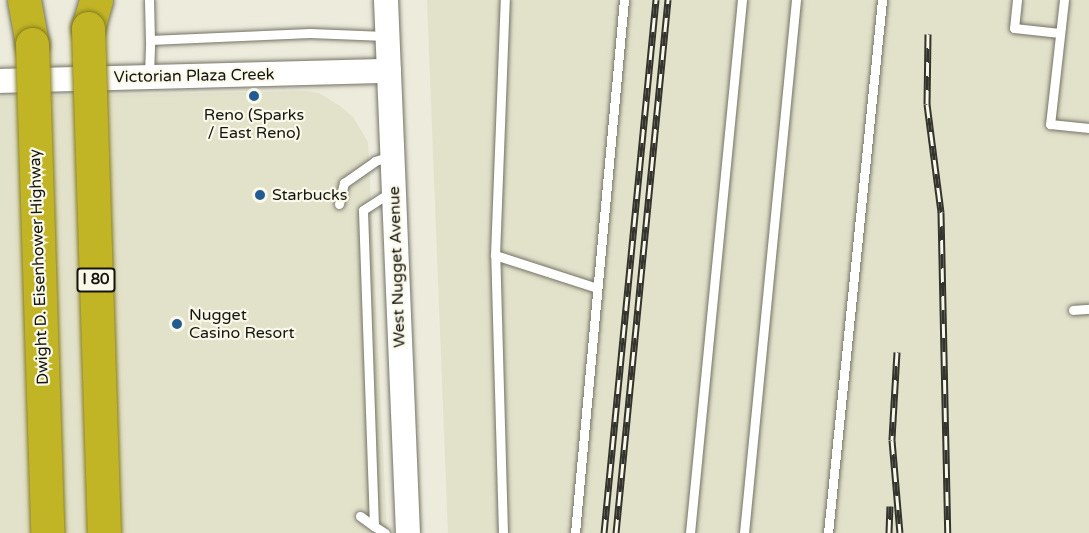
<!DOCTYPE html>
<html>
<head>
<meta charset="utf-8">
<style>
	body { margin:0 }
	#map { position:relative; width:1089px; height:533px; overflow:hidden; background:#ecebdc; font-family:"Varela Round",sans-serif }
	div>[style] { position:absolute }
	.built>* { inset:0; background:#e2e1ca }
	.roads { filter:drop-shadow(0 0 2px #747366) drop-shadow(0 0 2px #747366) }
	.service>* { height:9px; margin:-4.5px; padding:0 4.5px; transform-origin:4.5px; border-radius:4.5px; background:#fff }
	.tertiary>* { height:24px; margin:-12px; padding:0 12px; transform-origin:12px; border-radius:12px; background:#fff }
	.motorway>* { height:33px; margin:-16.5px; padding:0 16.5px; transform-origin:16.5px; border-radius:16.5px; background:#c2b525 }
	.rail>* { height:7px; margin-top:-3.5px; transform-origin:0; background:repeating-linear-gradient(90deg,#faf9e9 0 14px,#34342e 0 28px); box-sizing:border-box; border-block:2px solid #34342e }
	.bridges { filter:drop-shadow(0 0 2px #857d1e) drop-shadow(0 0 2px #857d1e) }
	.motorway-bridge>* { height:33px; margin:-16.5px; padding:0 16.5px; transform-origin:16.5px; border-radius:16.5px; background:#c2b525 }
	.dots>* { width:16px; height:16px; translate:-50% -50%; box-sizing:border-box; border:3px solid #faf9e9; border-radius:50% }
	span { translate:-50% -50%; white-space:nowrap; text-align:center; line-height:1.15; -webkit-text-stroke:4.5px #faf9e9; paint-order:stroke }
	.shield-label span { padding:2px 4px; background:#faf9e9; border:2px solid; border-radius:4px; -webkit-text-stroke-width:0 }
	.shield-label { font-size:15px; color:#151510; font-weight:700 }
	.street-label { font-size:16px; color:#151510 }
	.poi-label { font-size:16px; color:#151510 }
	.left { translate:0 -50%; text-align:left }
</style>
</head>
<body>
<div id="map">
	<div class="built">
		<i style="clip-path:polygon(427px 0,1089px 0,1089px 533px,448px 533px)"></i>
		<i style="clip-path:polygon(306px 91px,319px 93px,340px 106px,353px 117px,368px 142px,387px 533px,0 533px,0 97px)"></i>
	</div>
	<div class="roads">
		<div class="service">
			<i style="left:149px;top:0;width:40px;rotate:88.6deg"></i>
			<i style="left:1017px;top:0;width:28px;rotate:96deg"></i>
			<i style="left:1014px;top:28px;width:46px;rotate:6.2deg"></i>
			<i style="left:1064px;top:0;width:125px;rotate:96.4deg"></i>
			<i style="left:1050px;top:124px;width:39px;rotate:6deg"></i>
			<i style="left:149px;top:75px;width:35px;rotate:-88deg"></i>
			<i style="left:150px;top:40px;width:160px;rotate:-2.5deg"></i>
			<i style="left:310px;top:33px;width:75px;rotate:2.3deg"></i>
			<i style="left:339px;top:204px;width:22px;rotate:-77deg"></i>
			<i style="left:344px;top:183px;width:38px;rotate:-35deg"></i>
			<i style="left:375px;top:161px;width:16px;rotate:-18deg"></i>
			<i style="left:495px;top:255px;width:107px;rotate:17.9deg"></i>
			<i style="left:1073px;top:310px;width:16px;rotate:-4deg"></i>
			<i style="left:360px;top:516px;width:17px;rotate:36deg"></i>
			<i style="left:385px;top:533px;width:13px;rotate:-148deg"></i>
			<i style="left:374px;top:526px;width:316px;rotate:-92deg"></i>
			<i style="left:363px;top:210px;width:35px;rotate:-33deg"></i>
			<i style="left:503px;top:533px;width:278px;rotate:-91.6deg"></i>
			<i style="left:495px;top:255px;width:255px;rotate:-87.8deg"></i>
			<i style="left:575px;top:533px;width:535px;rotate:-84.75deg"></i>
			<i style="left:690px;top:533px;width:536px;rotate:-84.43deg"></i>
			<i style="left:744px;top:533px;width:536px;rotate:-84.43deg"></i>
			<i style="left:828px;top:533px;width:536px;rotate:-84.21deg"></i>
		</div>
		<div class="tertiary">
			<i style="left:386px;top:0;width:533px;rotate:87.64deg"></i>
			<i style="left:0;top:81px;width:389px;rotate:-1.5deg"></i>
		</div>
		<div class="motorway">
			<i style="left:24px;top:0;width:45px;rotate:79.7deg"></i>
			<i style="left:88px;top:28px;width:29px;rotate:-74deg"></i>
		</div>
	</div>
	<div class="rail">
		<i style="left:928px;top:34px;width:70px;rotate:90.8deg"></i>
		<i style="left:927px;top:104px;width:109px;rotate:82.6deg"></i>
		<i style="left:941px;top:212px;width:321px;rotate:88.8deg"></i>
		<i style="left:897px;top:352px;width:88px;rotate:93.3deg"></i>
		<i style="left:892px;top:440px;width:93px;rotate:85.1deg"></i>
		<i style="left:604px;top:533px;width:536px;rotate:-84.43deg"></i>
		<i style="left:616px;top:533px;width:536px;rotate:-84.43deg"></i>
		<i style="left:889px;top:533px;width:27px;rotate:-88deg"></i>
	</div>
	<div class="bridges">
		<div class="motorway-bridge">
			<i style="left:88px;top:28px;width:505px;rotate:88.19deg"></i>
			<i style="left:32px;top:44px;width:489px;rotate:88.2deg"></i>
		</div>
	</div>
	<div class="dots">
		<i style="left:254px;top:96px;background:#225b92"></i>
		<i style="left:260px;top:195px;background:#225b92"></i>
		<i style="left:177px;top:324px;background:#225b92"></i>
	</div>
	<div class="shield-label">
		<span style="left:96px;top:280px">I 80</span>
	</div>
	<div class="street-label">
		<span style="left:194px;top:76px;rotate:-1deg">Victorian Plaza Creek</span>
		<span style="left:39px;top:267px;rotate:-92deg">Dwight D. Eisenhower Highway</span>
		<span style="left:397px;top:267px;rotate:-92deg">West Nugget Avenue</span>
	</div>
	<div class="poi-label">
		<span style="left:254px;top:124px">Reno (Sparks<br>/ East Reno)</span>
		<span class="left" style="left:272px;top:195px">Starbucks</span>
		<span class="left" style="left:189px;top:324px">Nugget<br>Casino Resort</span>
	</div>
</div>
</body>
</html>
